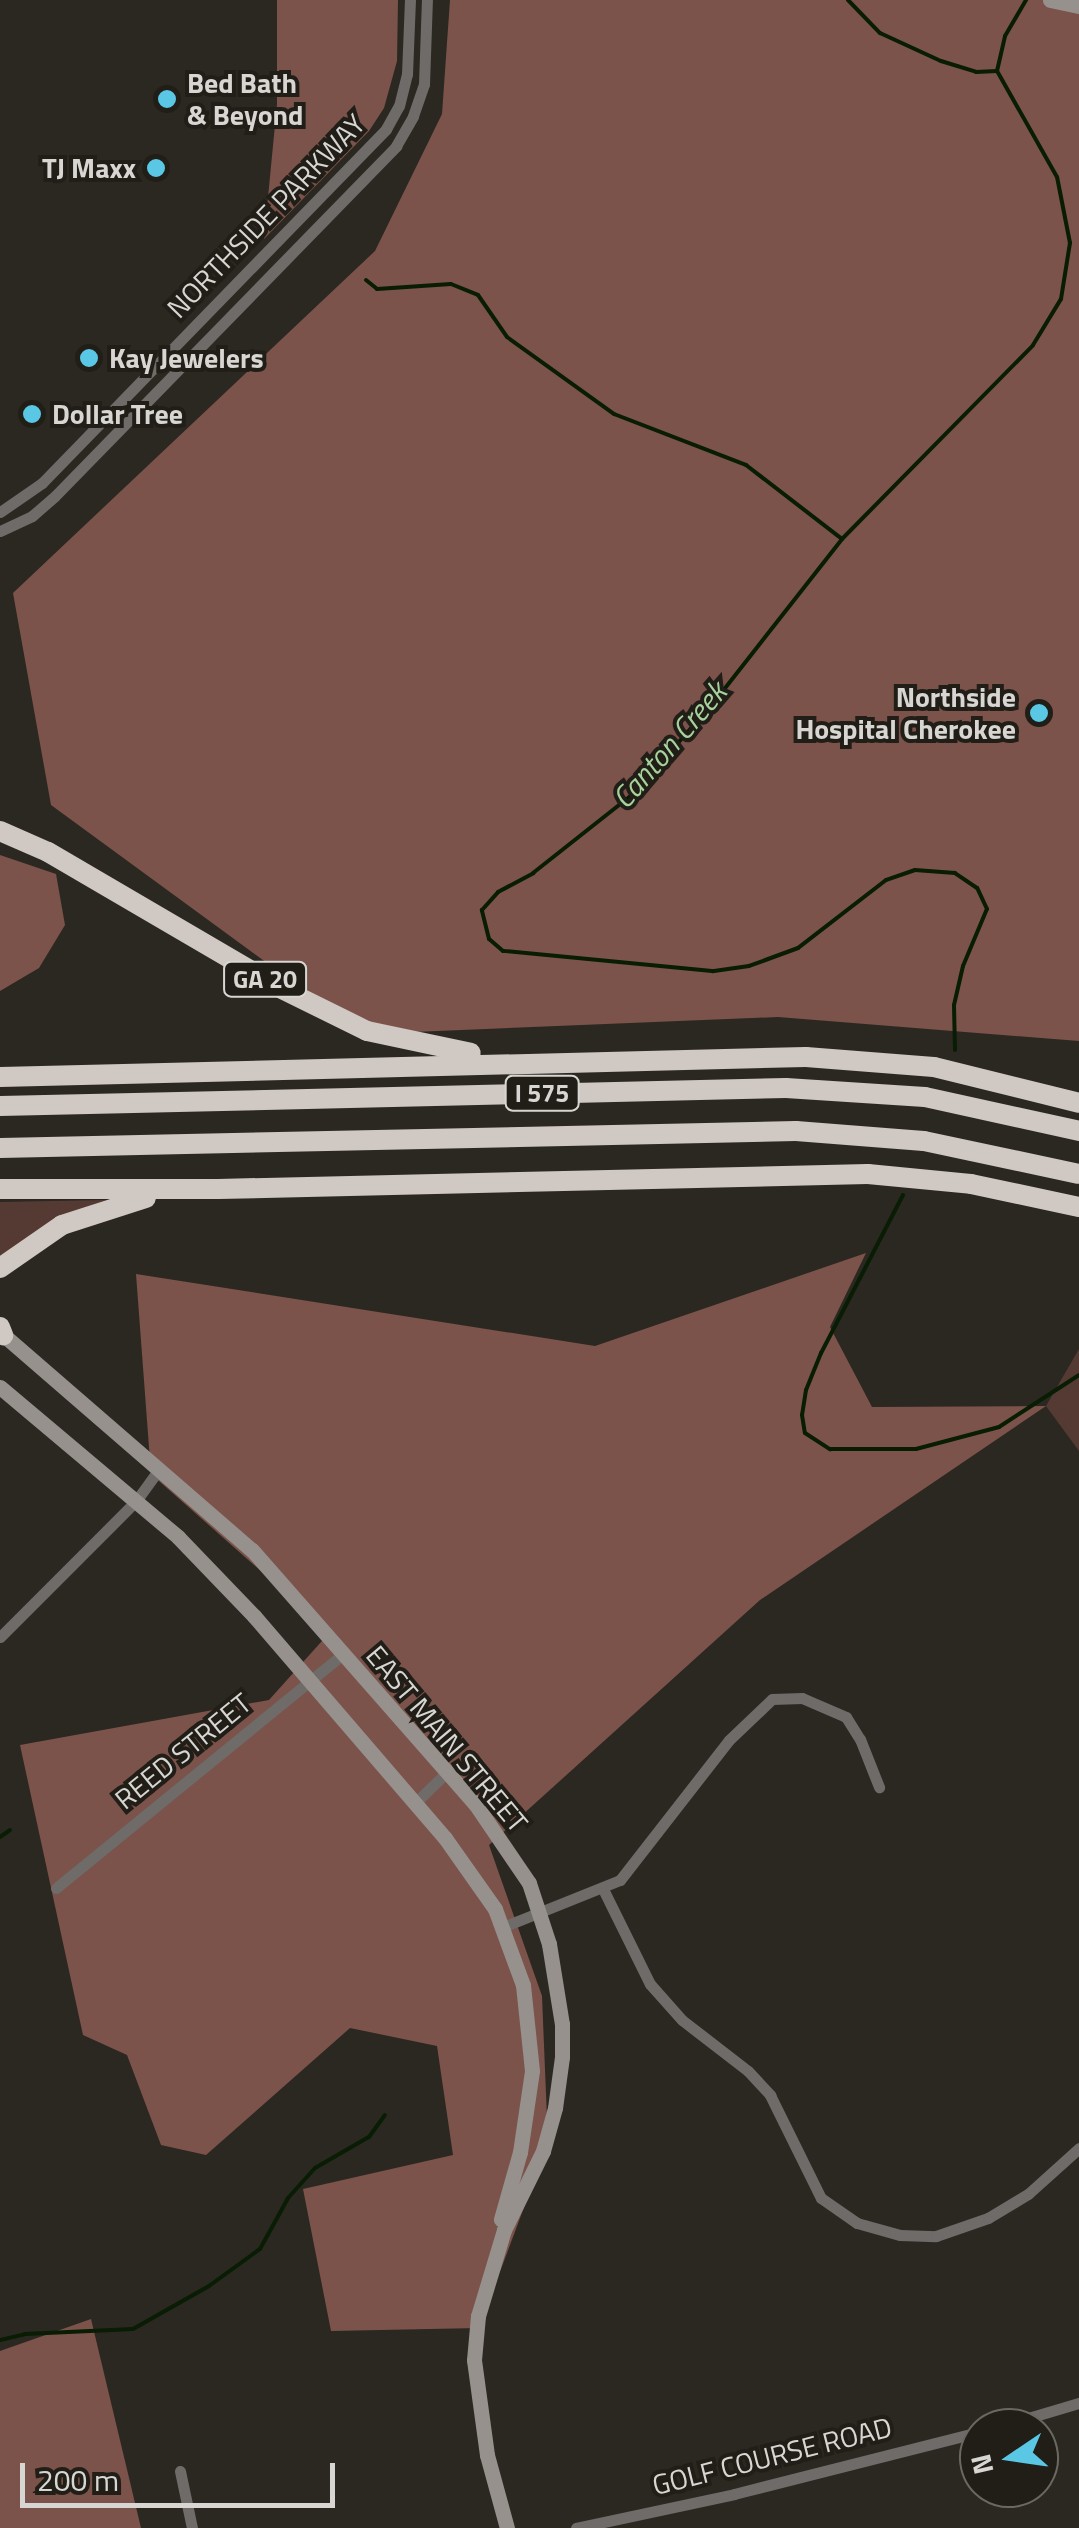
<!DOCTYPE html>
<html>
<head>
<meta charset="utf-8">
<style>
	body { margin:0 }
	#map { position:relative; width:1079px; height:2528px; overflow:hidden; background:#2b2822; font-family:"Titillium Web",sans-serif }
	div>[style] { position:absolute }
	.green>* { inset:0; background:#553a34 }
	.forest>* { inset:0; background:#7b534a }
	.stream>* { height:4px; margin:-2px; padding:0 2px; transform-origin:2px; border-radius:2px; background:#081d03 }
	.street>* { height:11px; margin:-5.5px; padding:0 5.5px; transform-origin:5.5px; border-radius:5.5px; background:#6e6b69 }
	.secondary>* { height:15px; margin:-7.5px; padding:0 7.5px; transform-origin:7.5px; border-radius:7.5px; background:#96918d }
	.highway>* { height:20px; margin:-10px; padding:0 10px; transform-origin:10px; border-radius:10px; background:#d0c8c2 }
	.dots>* { width:28px; height:28px; translate:-50% -50%; box-sizing:border-box; border:5px solid #211e18; border-radius:50% }
	span { translate:-50% -50%; white-space:nowrap; text-align:center; line-height:1.15; -webkit-text-stroke:8px #211e18; paint-order:stroke }
	.shield-label span { padding:2px 8px; background:#211e18; border:2px solid; border-radius:8px; -webkit-text-stroke-width:0 }
	.shield-label { font-size:25px; color:#d8d6d2; font-weight:700 }
	.poi-label { font-size:28px; color:#d8d6d2; font-weight:700 }
	.left { translate:0 -50%; text-align:left }
	.right { translate:-100% -50%; text-align:right }
	.street-label { font-size:28px; color:#d8d6d2 }
	.water-label { font-size:30px; color:#a7d29c; font-style:italic }
	.north { position:absolute; left:959px; top:2408px; width:100px; height:100px; box-sizing:border-box; background:#211e18; border:2px solid #6a6862; border-radius:50%; rotate:257deg; font-size:28px; font-weight:700; line-height:40px; text-align:center; color:#d8d6d2 }
	.north::after { content:''; display:block; margin:auto; width:35px; height:45px; background:#5ac8e5; clip-path:polygon(50% 0,100% 100%,50% 72%,0 100%) }
	.scale { position:absolute; left:20px; top:2463px; width:315px; height:45px; box-sizing:border-box; border:5px solid #d8d6d2; border-top:0; padding-left:12px; font-size:30px; line-height:35px; white-space:nowrap; color:#d8d6d2; -webkit-text-stroke:8px #211e18; paint-order:stroke }
</style>
</head>
<body>
<div id="map">
	<div class="green">
		<i style="clip-path:polygon(106px 1200px,68px 1214px,0 1256px,0 1202px)"></i>
		<i style="clip-path:polygon(1079px 1349px,1079px 1451px,1046px 1406px)"></i>
	</div>
	<div class="forest">
		<i style="clip-path:polygon(277px 0,398px 0,397px 61px,384px 108px,369px 131px,264px 239px,277px 104px)"></i>
		<i style="clip-path:polygon(450px 0,1079px 0,1079px 1041px,778px 1017px,364px 1034px,51px 805px,13px 593px,375px 251px,442px 114px)"></i>
		<i style="clip-path:polygon(0 855px,56px 874px,65px 925px,39px 968px,0 991px)"></i>
		<i style="clip-path:polygon(866px 1253px,830px 1327px,872px 1407px,1046px 1406px,760px 1600px,489px 1845px,542px 1996px,548px 2143px,479px 2328px,331px 2331px,303px 2189px,453px 2155px,437px 2046px,350px 2028px,206px 2155px,161px 2145px,127px 2055px,83px 2035px,20px 1745px,269px 1700px,330px 1632px,151px 1474px,136px 1274px,595px 1346px)"></i>
		<i style="clip-path:polygon(91px 2319px,141px 2528px,0 2528px,0 2351px)"></i>
	</div>
	<div class="stream">
		<i style="left:848px;top:0;width:46px;rotate:45.9deg"></i>
		<i style="left:880px;top:33px;width:67px;rotate:24.7deg"></i>
		<i style="left:941px;top:61px;width:37px;rotate:17deg"></i>
		<i style="left:976px;top:72px;width:21px;rotate:-3deg"></i>
		<i style="left:366px;top:280px;width:14px;rotate:39deg"></i>
		<i style="left:377px;top:289px;width:74px;rotate:-3.9deg"></i>
		<i style="left:451px;top:284px;width:29px;rotate:22deg"></i>
		<i style="left:478px;top:295px;width:51px;rotate:55.4deg"></i>
		<i style="left:507px;top:337px;width:132px;rotate:35.7deg"></i>
		<i style="left:614px;top:414px;width:142px;rotate:21.1deg"></i>
		<i style="left:746px;top:465px;width:121px;rotate:37.6deg"></i>
		<i style="left:955px;top:1050px;width:45px;rotate:-91.3deg"></i>
		<i style="left:954px;top:1005px;width:40px;rotate:-77deg"></i>
		<i style="left:963px;top:966px;width:62px;rotate:-67.2deg"></i>
		<i style="left:987px;top:909px;width:23px;rotate:-115deg"></i>
		<i style="left:977px;top:888px;width:27px;rotate:-146deg"></i>
		<i style="left:955px;top:873px;width:40px;rotate:-175.7deg"></i>
		<i style="left:915px;top:870px;width:31px;rotate:161deg"></i>
		<i style="left:886px;top:880px;width:111px;rotate:142.3deg"></i>
		<i style="left:798px;top:948px;width:52px;rotate:159.8deg"></i>
		<i style="left:749px;top:966px;width:37px;rotate:172deg"></i>
		<i style="left:712px;top:971px;width:210px;rotate:-174.5deg"></i>
		<i style="left:503px;top:951px;width:18px;rotate:-139deg"></i>
		<i style="left:489px;top:939px;width:30px;rotate:-104deg"></i>
		<i style="left:482px;top:910px;width:24px;rotate:-48deg"></i>
		<i style="left:498px;top:892px;width:40px;rotate:-28deg"></i>
		<i style="left:533px;top:873px;width:127px;rotate:-38.3deg"></i>
		<i style="left:633px;top:794px;width:124px;rotate:-48.6deg"></i>
		<i style="left:715px;top:701px;width:206px;rotate:-51.9deg"></i>
		<i style="left:842px;top:539px;width:272px;rotate:-45.4deg"></i>
		<i style="left:1033px;top:345px;width:54px;rotate:-58.7deg"></i>
		<i style="left:1061px;top:299px;width:57px;rotate:-80.9deg"></i>
		<i style="left:1070px;top:243px;width:67px;rotate:-101.1deg"></i>
		<i style="left:1057px;top:177px;width:122px;rotate:-119.5deg"></i>
		<i style="left:997px;top:71px;width:36px;rotate:-77deg"></i>
		<i style="left:1005px;top:36px;width:42px;rotate:-59.7deg"></i>
		<i style="left:903px;top:1195px;width:178px;rotate:117.4deg"></i>
		<i style="left:821px;top:1353px;width:40px;rotate:112deg"></i>
		<i style="left:806px;top:1390px;width:25px;rotate:99deg"></i>
		<i style="left:802px;top:1415px;width:18px;rotate:81deg"></i>
		<i style="left:805px;top:1433px;width:30px;rotate:33deg"></i>
		<i style="left:830px;top:1449px;width:86px"></i>
		<i style="left:916px;top:1449px;width:86px;rotate:-14.8deg"></i>
		<i style="left:999px;top:1427px;width:95px;rotate:-33deg"></i>
		<i style="left:0;top:1837px;width:12px;rotate:-35deg"></i>
		<i style="left:0;top:2340px;width:26px;rotate:-13deg"></i>
		<i style="left:25px;top:2334px;width:108px;rotate:-2.7deg"></i>
		<i style="left:133px;top:2329px;width:87px;rotate:-29.5deg"></i>
		<i style="left:209px;top:2286px;width:63px;rotate:-36deg"></i>
		<i style="left:260px;top:2249px;width:58px;rotate:-61.2deg"></i>
		<i style="left:288px;top:2198px;width:40px;rotate:-48deg"></i>
		<i style="left:315px;top:2168px;width:62px;rotate:-29.9deg"></i>
		<i style="left:369px;top:2137px;width:27px;rotate:-54deg"></i>
	</div>
	<div class="street">
		<i style="left:0;top:512px;width:51px;rotate:-34.6deg"></i>
		<i style="left:42px;top:483px;width:494px;rotate:-45.8deg"></i>
		<i style="left:386px;top:129px;width:26px;rotate:-61deg"></i>
		<i style="left:399px;top:106px;width:33px;rotate:-76deg"></i>
		<i style="left:407px;top:74px;width:74px;rotate:-87.7deg"></i>
		<i style="left:0;top:531px;width:35px;rotate:-25deg"></i>
		<i style="left:32px;top:516px;width:30px;rotate:-41deg"></i>
		<i style="left:55px;top:496px;width:489px;rotate:-45.7deg"></i>
		<i style="left:396px;top:146px;width:34px;rotate:-60deg"></i>
		<i style="left:413px;top:116px;width:34px;rotate:-71deg"></i>
		<i style="left:424px;top:84px;width:84px;rotate:-88deg"></i>
		<i style="left:0;top:1637px;width:192px;rotate:-45deg"></i>
		<i style="left:136px;top:1501px;width:41px;rotate:-54deg"></i>
		<i style="left:415px;top:1803px;width:43px;rotate:-44.1deg"></i>
		<i style="left:56px;top:1888px;width:370px;rotate:-39.2deg"></i>
		<i style="left:603px;top:1889px;width:106px;rotate:63.7deg"></i>
		<i style="left:650px;top:1984px;width:48px;rotate:48.4deg"></i>
		<i style="left:682px;top:2020px;width:83px;rotate:37.7deg"></i>
		<i style="left:748px;top:2071px;width:33px;rotate:47deg"></i>
		<i style="left:770px;top:2095px;width:115px;rotate:63.7deg"></i>
		<i style="left:821px;top:2198px;width:44px;rotate:34.8deg"></i>
		<i style="left:857px;top:2223px;width:45px;rotate:15.6deg"></i>
		<i style="left:900px;top:2235px;width:36px;rotate:2deg"></i>
		<i style="left:936px;top:2236px;width:55px;rotate:-19.1deg"></i>
		<i style="left:988px;top:2218px;width:47px;rotate:-31deg"></i>
		<i style="left:1028px;top:2194px;width:69px;rotate:-42deg"></i>
		<i style="left:503px;top:1927px;width:126px;rotate:-21.9deg"></i>
		<i style="left:620px;top:1880px;width:177px;rotate:-52.1deg"></i>
		<i style="left:729px;top:1740px;width:59px;rotate:-43.6deg"></i>
		<i style="left:772px;top:1699px;width:30px;rotate:-2deg"></i>
		<i style="left:802px;top:1698px;width:48px;rotate:23.4deg"></i>
		<i style="left:846px;top:1717px;width:26px;rotate:58deg"></i>
		<i style="left:860px;top:1739px;width:52px;rotate:68.4deg"></i>
		<i style="left:994px;top:2428px;width:89px;rotate:-16.4deg"></i>
		<i style="left:180px;top:2471px;width:58px;rotate:78.1deg"></i>
		<i style="left:576px;top:2528px;width:162px;rotate:-12.1deg"></i>
		<i style="left:734px;top:2494px;width:253px;rotate:-14.2deg"></i>
	</div>
	<div class="secondary">
		<i style="left:1050px;top:0;width:30px;rotate:12deg"></i>
		<i style="left:0;top:1332px;width:333px;rotate:40.9deg"></i>
		<i style="left:252px;top:1550px;width:339px;rotate:48.7deg"></i>
		<i style="left:476px;top:1805px;width:94px;rotate:55.8deg"></i>
		<i style="left:529px;top:1883px;width:64px;rotate:71.8deg"></i>
		<i style="left:549px;top:1944px;width:81px;rotate:80.8deg"></i>
		<i style="left:562px;top:2024px;width:33px;rotate:90deg"></i>
		<i style="left:562px;top:2057px;width:51px;rotate:97.8deg"></i>
		<i style="left:555px;top:2108px;width:45px;rotate:105.6deg"></i>
		<i style="left:543px;top:2151px;width:88px;rotate:116.3deg"></i>
		<i style="left:504px;top:2230px;width:90px;rotate:106.8deg"></i>
		<i style="left:478px;top:2316px;width:44px;rotate:95.2deg"></i>
		<i style="left:474px;top:2360px;width:96px;rotate:82.2deg"></i>
		<i style="left:487px;top:2455px;width:76px;rotate:74.7deg"></i>
		<i style="left:0;top:1387px;width:233px;rotate:40.1deg"></i>
		<i style="left:178px;top:1537px;width:110px;rotate:46.1deg"></i>
		<i style="left:254px;top:1616px;width:293px;rotate:49.3deg"></i>
		<i style="left:445px;top:1838px;width:87px;rotate:54.8deg"></i>
		<i style="left:495px;top:1909px;width:81px;rotate:69.8deg"></i>
		<i style="left:523px;top:1985px;width:86px;rotate:84deg"></i>
		<i style="left:532px;top:2071px;width:82px;rotate:98.4deg"></i>
		<i style="left:520px;top:2152px;width:70px;rotate:105.8deg"></i>
	</div>
	<div class="highway">
		<i style="left:0;top:831px;width:52px;rotate:23.6deg"></i>
		<i style="left:48px;top:852px;width:271px;rotate:30.3deg"></i>
		<i style="left:282px;top:989px;width:95px;rotate:26.3deg"></i>
		<i style="left:367px;top:1031px;width:106px;rotate:11.9deg"></i>
		<i style="left:0;top:1077px;width:806px;rotate:-1.42deg"></i>
		<i style="left:806px;top:1057px;width:128px;rotate:4.5deg"></i>
		<i style="left:934px;top:1067px;width:149px;rotate:13.9deg"></i>
		<i style="left:0;top:1106px;width:786px;rotate:-1.31deg"></i>
		<i style="left:786px;top:1088px;width:139px;rotate:3.7deg"></i>
		<i style="left:925px;top:1097px;width:158px;rotate:12.4deg"></i>
		<i style="left:0;top:1148px;width:796px;rotate:-1.22deg"></i>
		<i style="left:796px;top:1131px;width:128px;rotate:4.5deg"></i>
		<i style="left:924px;top:1141px;width:158px;rotate:12deg"></i>
		<i style="left:0;top:1189px;width:218px"></i>
		<i style="left:218px;top:1189px;width:650px;rotate:-1.32deg"></i>
		<i style="left:868px;top:1174px;width:103px;rotate:5.5deg"></i>
		<i style="left:971px;top:1184px;width:110px;rotate:12deg"></i>
		<i style="left:0;top:1268px;width:75px;rotate:-34.7deg"></i>
		<i style="left:62px;top:1225px;width:88px;rotate:-17.8deg"></i>
		<i style="left:0;top:1327px;width:9px;rotate:69deg"></i>
	</div>
	<div class="dots">
		<i style="left:167px;top:99px;background:#5ac8e5"></i>
		<i style="left:156px;top:168px;background:#5ac8e5"></i>
		<i style="left:89px;top:358px;background:#5ac8e5"></i>
		<i style="left:32px;top:414px;background:#5ac8e5"></i>
		<i style="left:1039px;top:713px;background:#5ac8e5"></i>
	</div>
	<div class="shield-label">
		<span style="left:265px;top:979px">GA 20</span>
		<span style="left:542px;top:1093px">I 575</span>
	</div>
	<div class="poi-label">
		<span class="left" style="left:187px;top:99px">Bed Bath<br>&amp; Beyond</span>
		<span class="right" style="left:136px;top:168px">TJ Maxx</span>
		<span class="left" style="left:109px;top:358px">Kay Jewelers</span>
		<span class="left" style="left:52px;top:414px">Dollar Tree</span>
		<span class="right" style="left:1016px;top:713px">Northside<br>Hospital Cherokee</span>
	</div>
	<div class="street-label">
		<span style="left:266px;top:216px;rotate:-46deg">NORTHSIDE PARKWAY</span>
		<span style="left:447px;top:1739px;rotate:50deg">EAST MAIN STREET</span>
		<span style="left:183px;top:1751px;rotate:-39deg">REED STREET</span>
		<span style="left:772px;top:2456px;rotate:-14deg">GOLF COURSE ROAD</span>
	</div>
	<div class="water-label">
		<span style="left:669px;top:745px;rotate:-49deg">Canton Creek</span>
	</div>
	<div class="north">N</div>
	<div class="scale">200 m</div>
</div>
</body>
</html>
